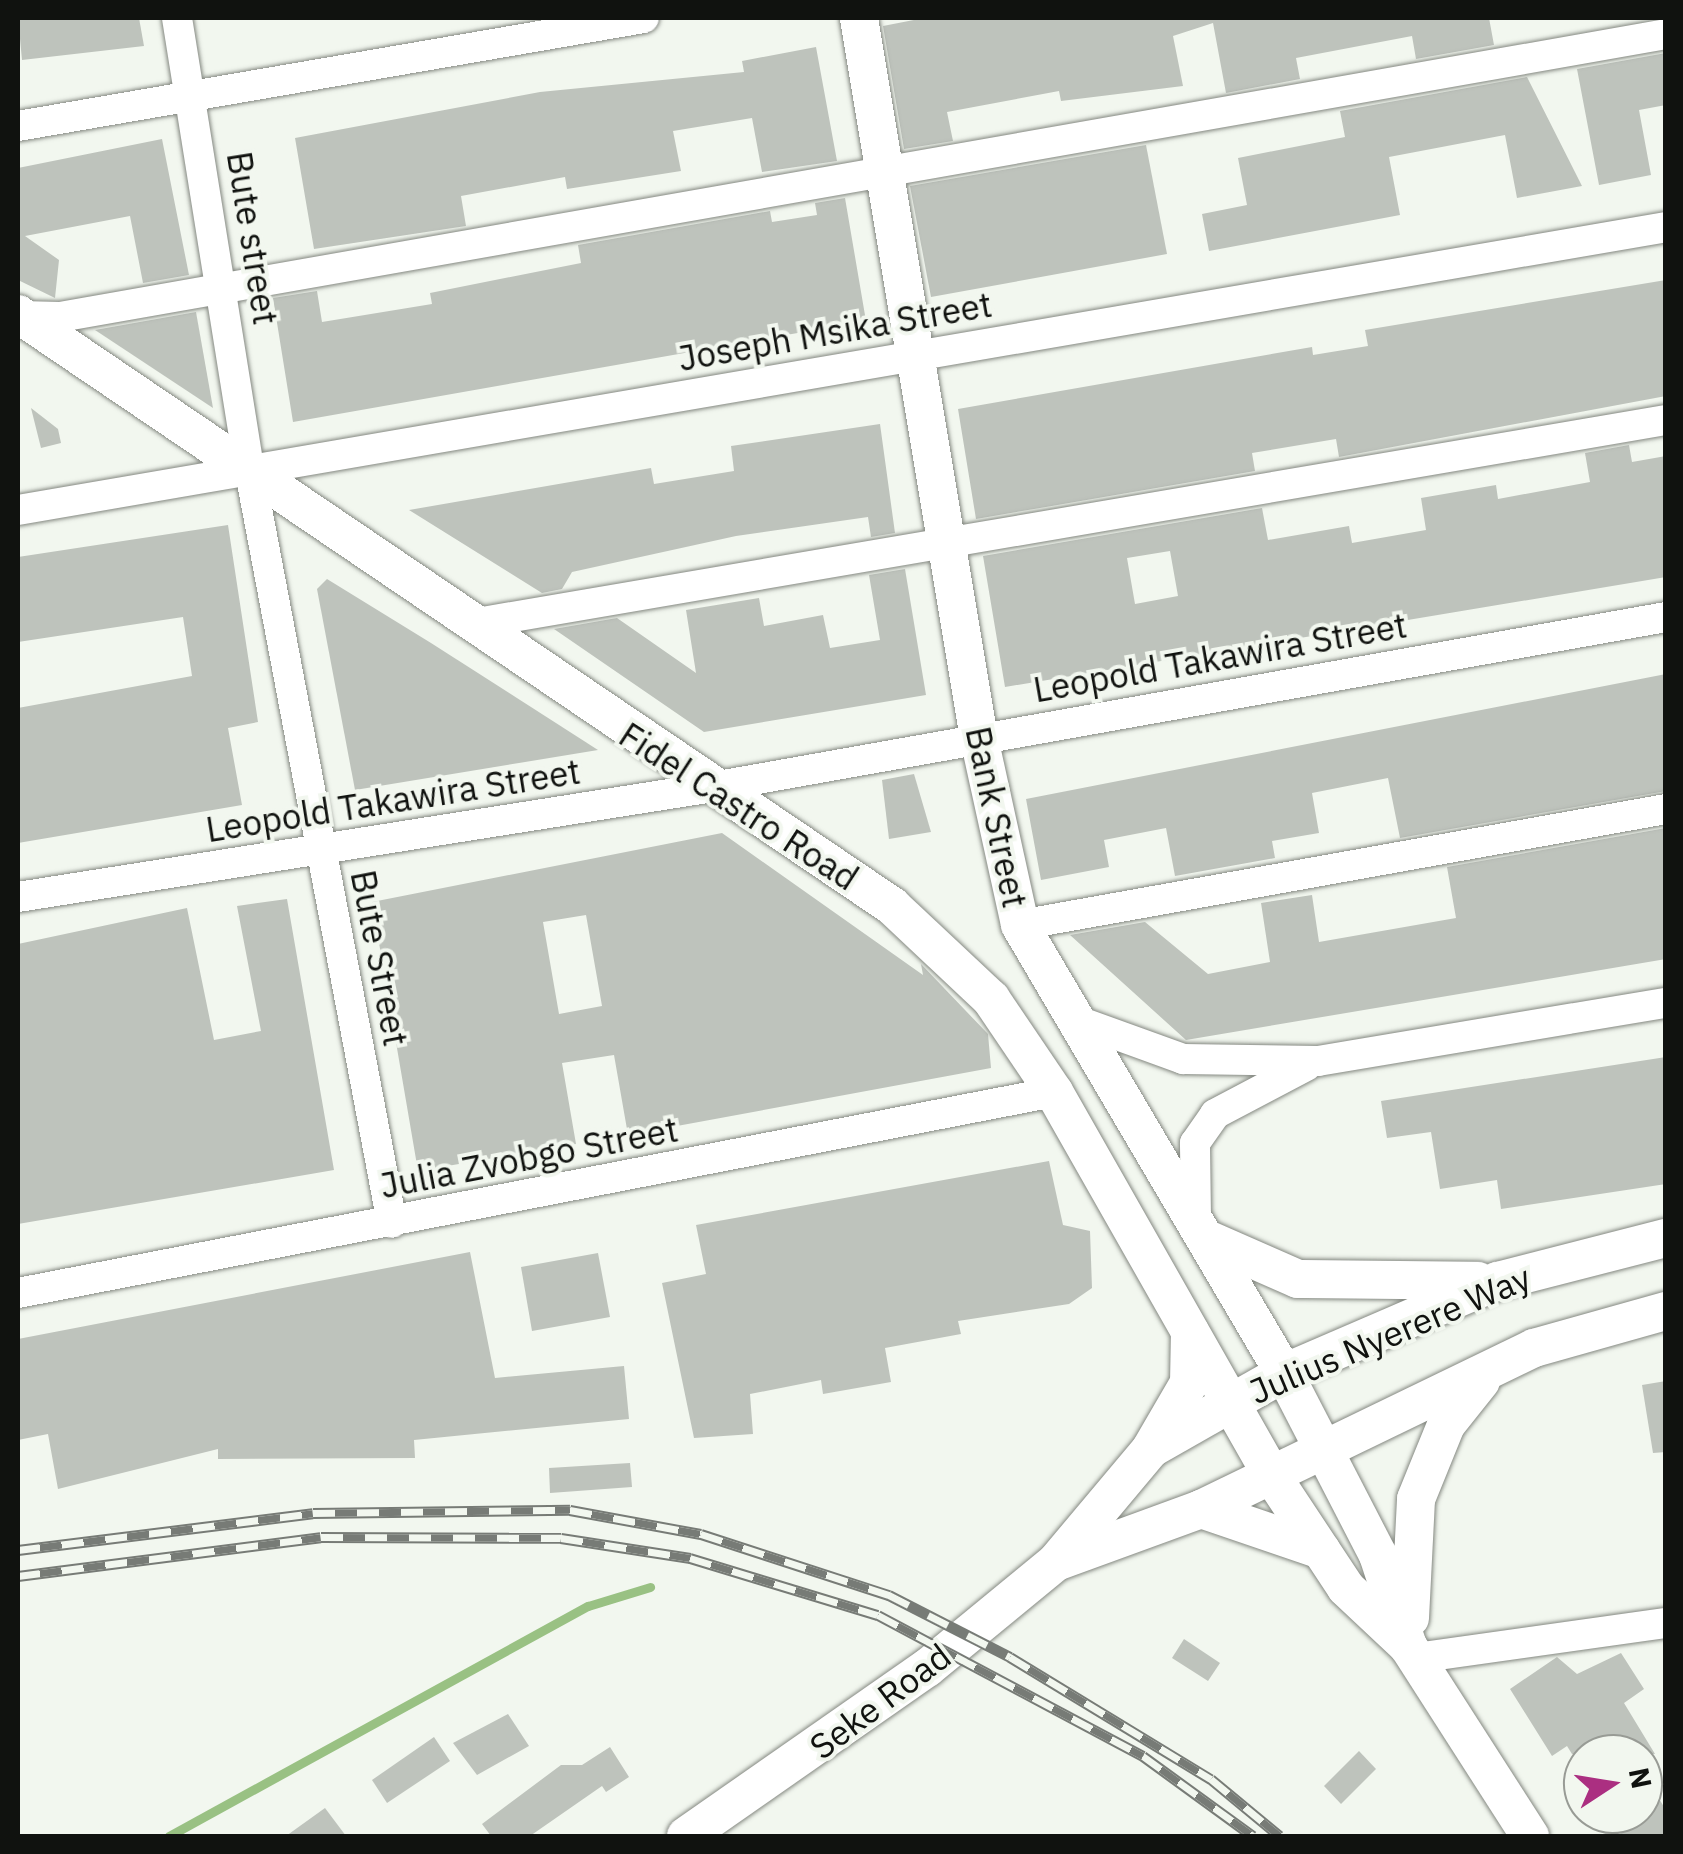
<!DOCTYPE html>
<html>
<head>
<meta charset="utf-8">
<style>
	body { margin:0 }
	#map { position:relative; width:1683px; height:1854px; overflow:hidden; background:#f2f7ef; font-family:"IBM Plex Sans",sans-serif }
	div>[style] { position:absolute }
	.stream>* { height:9px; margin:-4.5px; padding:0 4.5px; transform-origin:4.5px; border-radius:4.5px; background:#99c183 }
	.building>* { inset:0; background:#bec3bc }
	.roads { filter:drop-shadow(0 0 2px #848881) drop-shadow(0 0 2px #848881) }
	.minor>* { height:30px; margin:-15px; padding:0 15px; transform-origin:15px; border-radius:15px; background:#fff }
	.major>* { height:38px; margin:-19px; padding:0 19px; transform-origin:19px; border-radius:19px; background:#fff }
	.rail>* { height:11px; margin-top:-5.5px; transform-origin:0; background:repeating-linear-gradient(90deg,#f2f7ef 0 22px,#777b76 0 44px); box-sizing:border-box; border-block:2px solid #777b76 }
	span { translate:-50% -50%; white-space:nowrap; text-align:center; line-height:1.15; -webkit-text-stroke:8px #f2f7ef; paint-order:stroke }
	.street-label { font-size:35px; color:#10120f }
	.frame { position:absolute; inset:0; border:20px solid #10120f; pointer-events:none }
	.north { position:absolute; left:1563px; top:1734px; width:100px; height:100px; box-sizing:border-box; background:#f2f7ef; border:2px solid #989b95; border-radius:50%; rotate:78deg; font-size:28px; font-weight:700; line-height:40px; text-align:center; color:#10120f }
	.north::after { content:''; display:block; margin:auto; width:35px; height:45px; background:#ab2f81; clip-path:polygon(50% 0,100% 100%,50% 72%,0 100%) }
</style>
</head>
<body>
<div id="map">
	<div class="stream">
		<i style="left:169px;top:1836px;width:478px;rotate:-28.8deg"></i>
		<i style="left:588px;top:1606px;width:65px;rotate:-17deg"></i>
	</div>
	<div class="building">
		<i style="clip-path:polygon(18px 18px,139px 18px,144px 46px,22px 60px)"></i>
		<i style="clip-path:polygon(924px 18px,1489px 18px,1494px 45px,1416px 59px,1412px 36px,1296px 58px,1300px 79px,1226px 93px,1213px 23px,1173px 36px,1183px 86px,1061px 101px,1059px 91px,947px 112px,953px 141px,904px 149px,883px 26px)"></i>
		<i style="clip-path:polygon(816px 47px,837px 161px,762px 172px,752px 118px,673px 131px,681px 171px,567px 189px,565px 177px,461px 196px,466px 226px,314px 249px,295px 138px,540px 92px,744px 72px,742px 61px)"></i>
		<i style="clip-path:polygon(1666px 53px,1666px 105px,1639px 110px,1651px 175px,1599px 185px,1577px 69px)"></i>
		<i style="clip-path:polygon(1527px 77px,1582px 186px,1517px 198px,1505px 135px,1389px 157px,1400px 215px,1209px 251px,1202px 214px,1247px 205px,1238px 158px,1345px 137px,1340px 111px)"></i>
		<i style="clip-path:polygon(162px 139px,189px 275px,143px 283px,130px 216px,25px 236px,59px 260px,55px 298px,18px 280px,18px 168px)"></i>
		<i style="clip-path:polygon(1146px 145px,1167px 254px,931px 297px,910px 186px)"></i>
		<i style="clip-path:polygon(845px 198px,866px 321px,293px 422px,273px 298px,317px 291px,322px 322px,432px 304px,430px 293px,581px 263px,578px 245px,770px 211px,772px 222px,817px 215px,815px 203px)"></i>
		<i style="clip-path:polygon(1666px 280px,1666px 396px,1339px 457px,1336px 439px,1252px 453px,1255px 471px,976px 519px,958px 409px,1312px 347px,1313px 355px,1368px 346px,1365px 330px)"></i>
		<i style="clip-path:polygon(196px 312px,213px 408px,95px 330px)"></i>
		<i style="clip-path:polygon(31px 408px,58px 429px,61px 443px,41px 448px)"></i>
		<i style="clip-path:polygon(880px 424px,895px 533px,871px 537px,868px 517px,736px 536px,572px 572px,562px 589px,542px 593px,409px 510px,651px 468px,654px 484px,734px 471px,731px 446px)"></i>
		<i style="clip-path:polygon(evenodd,1629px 445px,1632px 462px,1666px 456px,1666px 577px,1005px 687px,983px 556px,1262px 508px,1268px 540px,1349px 526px,1352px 543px,1426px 530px,1421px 498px,1496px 485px,1498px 499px,1590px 482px,1585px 453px,1629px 445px,1170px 551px,1178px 596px,1135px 604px,1127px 558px,1170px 551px)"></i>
		<i style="clip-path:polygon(228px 525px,258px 722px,228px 728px,242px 805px,18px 843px,18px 708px,192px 676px,183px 617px,18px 642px,18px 557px)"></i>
		<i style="clip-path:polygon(905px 569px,926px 695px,704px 732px,554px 629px,617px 618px,696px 673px,686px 610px,759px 598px,764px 626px,823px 615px,830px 648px,880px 640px,869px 575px)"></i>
		<i style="clip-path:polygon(327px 579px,431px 643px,598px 750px,355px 790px,317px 589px)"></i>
		<i style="clip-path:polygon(1666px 674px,1666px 791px,1400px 838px,1388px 778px,1312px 793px,1319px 833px,1272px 841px,1275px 858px,1175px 876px,1166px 828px,1104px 840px,1109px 867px,1041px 880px,1026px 799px)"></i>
		<i style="clip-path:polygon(914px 774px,931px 832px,889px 839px,882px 780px)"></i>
		<i style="clip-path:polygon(1666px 828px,1666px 959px,1186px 1040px,1070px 935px,1145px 922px,1208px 974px,1270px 962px,1261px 903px,1312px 895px,1319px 942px,1456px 918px,1447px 867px)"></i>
		<i style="clip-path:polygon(evenodd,722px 833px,923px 975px,921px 964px,988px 1034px,991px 1068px,628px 1135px,614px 1055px,562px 1063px,576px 1144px,418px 1171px,372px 902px,722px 833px,586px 915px,602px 1006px,559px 1014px,543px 922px,586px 915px)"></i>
		<i style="clip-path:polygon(287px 899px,334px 1170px,18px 1224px,18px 944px,187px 908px,214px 1040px,261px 1031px,237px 906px)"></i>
		<i style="clip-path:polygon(1666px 1057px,1666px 1184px,1501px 1209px,1497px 1180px,1440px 1189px,1431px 1132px,1387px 1138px,1381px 1101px)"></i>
		<i style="clip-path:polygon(1049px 1161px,1063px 1225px,1090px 1231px,1092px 1288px,1069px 1304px,958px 1321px,961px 1334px,885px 1348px,891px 1382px,823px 1394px,821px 1380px,750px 1394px,753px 1434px,694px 1438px,662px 1283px,706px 1274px,696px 1225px)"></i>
		<i style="clip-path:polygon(470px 1252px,495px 1378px,624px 1366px,629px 1419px,414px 1440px,415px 1458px,218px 1459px,218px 1449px,58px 1489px,48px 1434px,18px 1440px,18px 1339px)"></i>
		<i style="clip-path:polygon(598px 1253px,610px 1317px,532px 1331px,521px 1267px)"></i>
		<i style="clip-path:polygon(1666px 1381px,1666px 1452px,1653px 1453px,1642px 1385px)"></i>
		<i style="clip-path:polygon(630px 1463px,632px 1487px,550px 1493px,549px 1468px)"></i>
		<i style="clip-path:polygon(1184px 1639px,1220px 1663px,1208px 1681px,1172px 1658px)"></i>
		<i style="clip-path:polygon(1621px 1653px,1644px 1689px,1624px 1703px,1655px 1754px,1572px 1754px,1567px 1746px,1552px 1756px,1510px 1689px,1557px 1657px,1577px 1674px)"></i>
		<i style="clip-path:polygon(508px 1714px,529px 1746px,477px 1775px,453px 1743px)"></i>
		<i style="clip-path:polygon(434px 1737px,450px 1761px,387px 1803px,372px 1780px)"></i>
		<i style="clip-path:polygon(610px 1747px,629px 1777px,606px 1792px,602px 1786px,530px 1836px,491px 1836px,482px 1824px,561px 1765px,582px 1765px)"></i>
		<i style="clip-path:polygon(1359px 1751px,1376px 1769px,1341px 1804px,1324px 1786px)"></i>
		<i style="clip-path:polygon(1643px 1773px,1666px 1810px,1666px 1836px,1616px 1836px,1643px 1820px)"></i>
		<i style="clip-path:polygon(325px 1808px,346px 1836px,286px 1836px)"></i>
	</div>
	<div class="roads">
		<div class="minor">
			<i style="left:177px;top:18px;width:460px;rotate:80.9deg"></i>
			<i style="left:250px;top:472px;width:764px;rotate:79.29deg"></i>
			<i style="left:18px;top:126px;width:635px;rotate:-9.79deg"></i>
			<i style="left:20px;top:316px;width:40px;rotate:1.4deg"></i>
			<i style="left:60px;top:317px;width:1631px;rotate:-9.99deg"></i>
			<i style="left:18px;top:510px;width:1672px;rotate:-9.74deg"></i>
			<i style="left:471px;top:624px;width:1212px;rotate:-9.69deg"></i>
			<i style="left:18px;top:897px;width:698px;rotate:-8.99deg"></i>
			<i style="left:707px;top:788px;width:974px;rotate:-10.11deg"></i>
			<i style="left:1020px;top:925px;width:656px;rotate:-10.18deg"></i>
			<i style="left:1081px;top:1022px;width:109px;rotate:19.9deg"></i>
			<i style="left:1183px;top:1059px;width:135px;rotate:0.8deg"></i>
			<i style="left:1318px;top:1061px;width:353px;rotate:-9.5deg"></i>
			<i style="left:1196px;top:1218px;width:75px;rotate:-90.8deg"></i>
			<i style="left:1195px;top:1143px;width:35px;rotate:-55deg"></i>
			<i style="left:1215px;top:1114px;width:103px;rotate:-27.8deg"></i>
			<i style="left:18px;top:1293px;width:1055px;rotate:-10.98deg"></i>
			<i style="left:1416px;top:1658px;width:252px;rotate:-8deg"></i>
		</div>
		<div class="major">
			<i style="left:859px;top:18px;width:730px;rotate:80.54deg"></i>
			<i style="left:979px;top:738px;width:191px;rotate:77.6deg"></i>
			<i style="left:1020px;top:925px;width:520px;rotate:59.49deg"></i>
			<i style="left:1284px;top:1373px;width:205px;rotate:62.7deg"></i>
			<i style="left:1378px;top:1555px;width:96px;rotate:71.8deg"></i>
			<i style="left:1408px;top:1646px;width:226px;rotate:57.3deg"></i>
			<i style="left:18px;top:314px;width:1056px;rotate:34.11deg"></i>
			<i style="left:892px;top:906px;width:136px;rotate:43.2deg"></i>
			<i style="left:991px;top:999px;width:112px;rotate:55.9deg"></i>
			<i style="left:1054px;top:1092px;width:442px;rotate:60.4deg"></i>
			<i style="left:1272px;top:1476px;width:134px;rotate:56.5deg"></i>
			<i style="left:1346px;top:1588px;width:85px;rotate:43.1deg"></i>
			<i style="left:1209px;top:1240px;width:97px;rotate:23.7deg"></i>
			<i style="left:1298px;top:1279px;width:180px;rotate:0.6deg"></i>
			<i style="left:1152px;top:1448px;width:152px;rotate:-29.6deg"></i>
			<i style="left:1284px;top:1373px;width:233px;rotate:-23.3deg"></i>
			<i style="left:1498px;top:1281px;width:173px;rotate:-14.4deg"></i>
			<i style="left:1201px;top:1509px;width:127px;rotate:18.9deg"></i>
			<i style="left:1059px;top:1561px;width:151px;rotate:-20.1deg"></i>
			<i style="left:1201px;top:1509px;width:370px;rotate:-25.8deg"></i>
			<i style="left:1534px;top:1348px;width:137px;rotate:-15.7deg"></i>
			<i style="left:1410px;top:1618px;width:119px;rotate:-87.1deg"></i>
			<i style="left:1416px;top:1499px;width:80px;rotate:-67.9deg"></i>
			<i style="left:1446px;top:1425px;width:56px;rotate:-51.5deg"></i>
			<i style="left:686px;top:1836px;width:294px;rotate:-34.9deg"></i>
			<i style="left:927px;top:1668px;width:167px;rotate:-39.4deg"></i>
			<i style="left:1056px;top:1562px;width:146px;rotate:-50deg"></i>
			<i style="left:1150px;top:1450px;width:78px;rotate:-59.8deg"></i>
			<i style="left:1189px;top:1383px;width:51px;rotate:-88.9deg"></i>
		</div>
	</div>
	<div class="rail">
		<i style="left:18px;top:1550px;width:297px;rotate:-7.1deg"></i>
		<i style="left:313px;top:1513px;width:257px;rotate:-0.7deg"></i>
		<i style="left:570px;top:1510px;width:133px;rotate:10.4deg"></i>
		<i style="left:701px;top:1534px;width:198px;rotate:18deg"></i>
		<i style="left:889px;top:1595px;width:136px;rotate:27.1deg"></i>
		<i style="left:1010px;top:1657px;width:235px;rotate:31.3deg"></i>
		<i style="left:1211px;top:1779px;width:89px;rotate:39.6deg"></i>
		<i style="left:18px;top:1576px;width:305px;rotate:-7.3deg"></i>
		<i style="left:321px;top:1537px;width:240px;rotate:0.2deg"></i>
		<i style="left:561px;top:1538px;width:131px;rotate:8.8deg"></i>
		<i style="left:690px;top:1558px;width:196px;rotate:16.9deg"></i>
		<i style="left:878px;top:1615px;width:300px;rotate:28deg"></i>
		<i style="left:1143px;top:1756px;width:136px;rotate:36deg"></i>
	</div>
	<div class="street-label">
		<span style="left:253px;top:238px;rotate:81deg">Bute street</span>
		<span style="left:835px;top:331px;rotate:-10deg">Joseph Msika Street</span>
		<span style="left:1220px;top:657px;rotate:-10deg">Leopold Takawira Street</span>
		<span style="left:393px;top:800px;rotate:-9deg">Leopold Takawira Street</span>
		<span style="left:739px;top:806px;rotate:33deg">Fidel Castro Road</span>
		<span style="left:997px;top:817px;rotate:78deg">Bank Street</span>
		<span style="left:380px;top:958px;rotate:79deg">Bute Street</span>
		<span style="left:529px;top:1157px;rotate:-11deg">Julia Zvobgo Street</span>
		<span style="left:1390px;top:1334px;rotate:-23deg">Julius Nyerere Way</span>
		<span style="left:880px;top:1701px;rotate:-37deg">Seke Road</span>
	</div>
	<div class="frame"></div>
	<div class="north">N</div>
</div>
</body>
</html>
